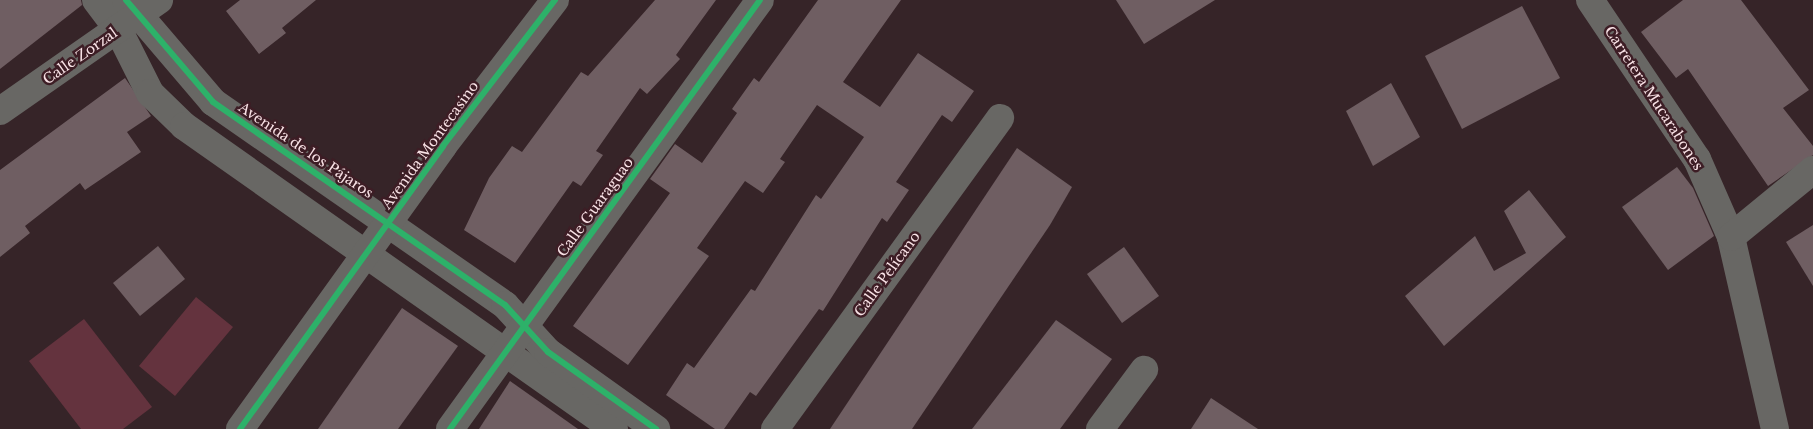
<!DOCTYPE html>
<html>
<head>
<meta charset="utf-8">
<style>
	body { margin:0 }
	#map { position:relative; width:1813px; height:429px; overflow:hidden; background:#362428; font-family:"Libre Baskerville",serif }
	div>[style] { position:absolute }
	.green>* { inset:0; background:#64333e }
	.building>* { inset:0; background:#6f5e62 }
	.minor>* { height:28px; margin:-14px; padding:0 14px; transform-origin:14px; border-radius:14px; background:#686764 }
	.cycleway>* { height:6px; margin:-3px; padding:0 3px; transform-origin:3px; border-radius:3px; background:#2db169 }
	span { translate:-50% -50%; white-space:nowrap; text-align:center; line-height:1.15; -webkit-text-stroke:5px #3d1d25; paint-order:stroke }
	.street-label { font-size:14px; color:#f9e2e6 }
</style>
</head>
<body>
<div id="map">
	<div class="green">
		<i style="clip-path:polygon(196px 297px,233px 327px,175px 396px,139px 366px)"></i>
		<i style="clip-path:polygon(84px 319px,152px 407px,123px 429px,81px 429px,29px 361px)"></i>
	</div>
	<div class="building">
		<i style="clip-path:polygon(0 0,81px 0,82px 5px,0 69px)"></i>
		<i style="clip-path:polygon(240px 0,316px 0,282px 28px,286px 33px,259px 54px,226px 11px)"></i>
		<i style="clip-path:polygon(655px 0,716px 0,676px 55px,680px 59px,647px 94px,640px 88px,596px 151px,603px 155px,581px 186px,573px 181px,515px 263px,464px 230px,489px 178px,512px 146px,522px 152px,581px 72px,588px 76px)"></i>
		<i style="clip-path:polygon(818px 0,901px 0,843px 82px,880px 107px,918px 53px,974px 91px,952px 122px,942px 115px,896px 182px,909px 190px,887px 222px,882px 218px,823px 311px,819px 309px,756px 396px,750px 392px,724px 429px,715px 429px,666px 395px,687px 363px,694px 368px,751px 289px,755px 291px,816px 195px,821px 199px,864px 137px,817px 105px,780px 159px,785px 162px,763px 193px,745px 181px,697px 248px,709px 256px,628px 365px,573px 326px,670px 193px,650px 179px,675px 144px,702px 163px,737px 113px,732px 109px,754px 78px,759px 82px)"></i>
		<i style="clip-path:polygon(1116px 0,1215px 0,1144px 44px)"></i>
		<i style="clip-path:polygon(1683px 0,1741px 0,1809px 90px,1783px 108px,1813px 146px,1813px 155px,1768px 186px,1688px 69px,1676px 78px,1641px 32px)"></i>
		<i style="clip-path:polygon(1522px 6px,1560px 78px,1462px 129px,1425px 56px)"></i>
		<i style="clip-path:polygon(125px 78px,151px 116px,127px 132px,141px 152px,85px 190px,80px 183px,25px 226px,30px 233px,0 257px,0 170px)"></i>
		<i style="clip-path:polygon(1391px 83px,1420px 137px,1373px 166px,1346px 111px)"></i>
		<i style="clip-path:polygon(1017px 148px,1072px 187px,1050px 225px,912px 429px,830px 429px)"></i>
		<i style="clip-path:polygon(1677px 167px,1693px 188px,1714px 236px,1668px 270px,1622px 207px)"></i>
		<i style="clip-path:polygon(1529px 190px,1566px 237px,1444px 346px,1405px 296px,1475px 236px,1494px 271px,1526px 253px,1504px 211px)"></i>
		<i style="clip-path:polygon(1813px 225px,1813px 286px,1786px 242px)"></i>
		<i style="clip-path:polygon(158px 246px,185px 279px,140px 316px,113px 283px)"></i>
		<i style="clip-path:polygon(1124px 247px,1159px 296px,1122px 323px,1087px 274px)"></i>
		<i style="clip-path:polygon(402px 308px,458px 346px,398px 429px,318px 429px)"></i>
		<i style="clip-path:polygon(1056px 320px,1112px 359px,1060px 429px,972px 429px)"></i>
		<i style="clip-path:polygon(510px 381px,578px 429px,479px 429px)"></i>
		<i style="clip-path:polygon(1211px 398px,1258px 429px,1191px 429px)"></i>
	</div>
	<div class="minor">
		<i style="left:96px;top:0;width:36px;rotate:53deg"></i>
		<i style="left:118px;top:29px;width:72px;rotate:63.4deg"></i>
		<i style="left:150px;top:93px;width:47px;rotate:44.1deg"></i>
		<i style="left:184px;top:126px;width:526px;rotate:35.17deg"></i>
		<i style="left:126px;top:0;width:134px;rotate:49.5deg"></i>
		<i style="left:213px;top:102px;width:356px;rotate:34.8deg"></i>
		<i style="left:505px;top:305px;width:64px;rotate:47.5deg"></i>
		<i style="left:548px;top:352px;width:133px;rotate:35.5deg"></i>
		<i style="left:1590px;top:0;width:192px;rotate:56.1deg"></i>
		<i style="left:1697px;top:159px;width:85px;rotate:66.4deg"></i>
		<i style="left:1731px;top:237px;width:197px;rotate:77.1deg"></i>
		<i style="left:0;top:111px;width:194px;rotate:-34.9deg"></i>
		<i style="left:1731px;top:237px;width:106px;rotate:-39.3deg"></i>
		<i style="left:240px;top:429px;width:348px;rotate:-54.3deg"></i>
		<i style="left:443px;top:146px;width:184px;rotate:-52.5deg"></i>
		<i style="left:450px;top:429px;width:529px;rotate:-54.15deg"></i>
		<i style="left:775px;top:429px;width:384px;rotate:-54.1deg"></i>
		<i style="left:1100px;top:429px;width:74px;rotate:-53.3deg"></i>
	</div>
	<div class="cycleway">
		<i style="left:126px;top:0;width:134px;rotate:49.5deg"></i>
		<i style="left:213px;top:102px;width:356px;rotate:34.8deg"></i>
		<i style="left:505px;top:305px;width:64px;rotate:47.5deg"></i>
		<i style="left:548px;top:352px;width:133px;rotate:35.5deg"></i>
		<i style="left:240px;top:429px;width:348px;rotate:-54.3deg"></i>
		<i style="left:443px;top:146px;width:184px;rotate:-52.5deg"></i>
		<i style="left:450px;top:429px;width:529px;rotate:-54.15deg"></i>
	</div>
	<div class="street-label">
		<span style="left:80px;top:56px;rotate:-35deg">Calle Zorzal</span>
		<span style="left:1654px;top:98px;rotate:57deg">Carretera Mucarabones</span>
		<span style="left:430px;top:145px;rotate:-54deg">Avenida Montecasino</span>
		<span style="left:306px;top:150px;rotate:34deg">Avenida de los Pájaros</span>
		<span style="left:595px;top:207px;rotate:-54deg">Calle Guaraguao</span>
		<span style="left:887px;top:274px;rotate:-54deg">Calle Pelícano</span>
	</div>
</div>
</body>
</html>
